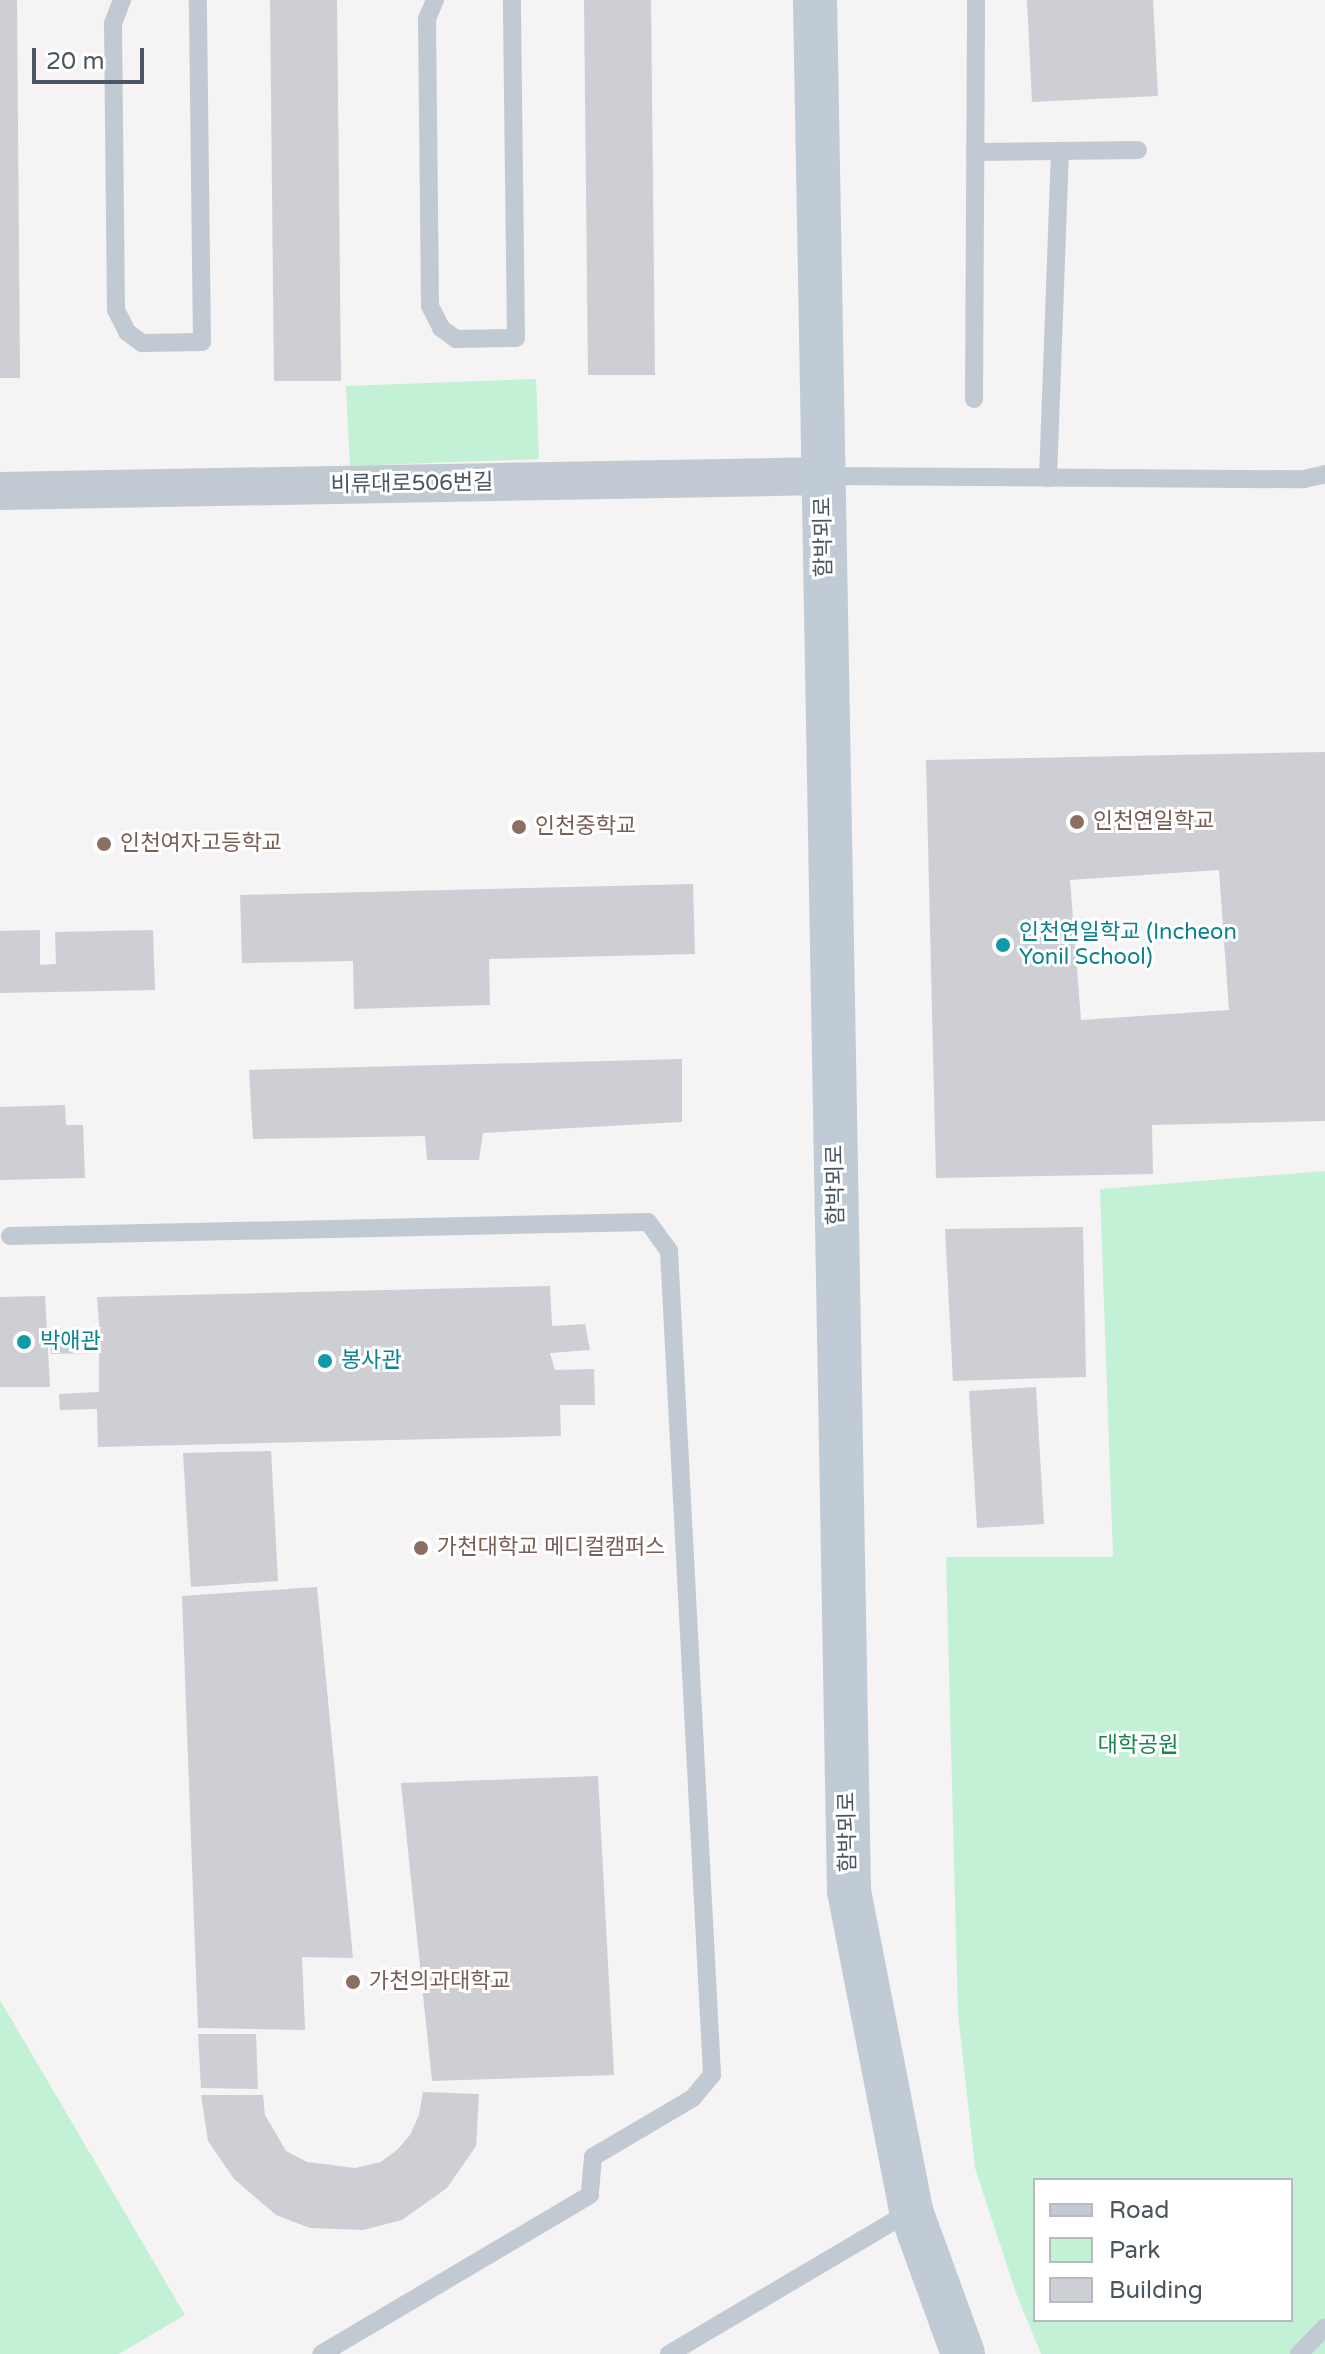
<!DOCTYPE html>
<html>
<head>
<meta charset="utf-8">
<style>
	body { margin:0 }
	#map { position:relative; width:1325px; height:2354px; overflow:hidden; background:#f5f3f3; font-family:"Varela Round","Noto Sans KR",sans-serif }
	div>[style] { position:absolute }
	.green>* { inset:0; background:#c3f1d5 }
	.building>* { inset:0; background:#cdcfd5 }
	.lane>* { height:18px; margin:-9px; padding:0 9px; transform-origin:9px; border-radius:9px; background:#c1cad2 }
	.street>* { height:38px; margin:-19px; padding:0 19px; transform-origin:19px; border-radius:19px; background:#c1cad2 }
	.secondary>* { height:44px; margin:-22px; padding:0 22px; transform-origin:22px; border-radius:22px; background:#c1cbd6 }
	.dots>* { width:22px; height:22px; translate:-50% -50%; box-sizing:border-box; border:4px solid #fff; border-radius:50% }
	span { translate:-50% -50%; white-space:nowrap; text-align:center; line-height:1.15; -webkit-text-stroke:6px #fff; paint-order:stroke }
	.street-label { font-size:22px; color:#4a5661 }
	.education-label { font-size:22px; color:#785e54 }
	.left { translate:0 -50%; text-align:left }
	.culture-label { font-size:22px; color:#0d838f }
	.park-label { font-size:22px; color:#17864f }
	.legend { position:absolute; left:1033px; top:2178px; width:260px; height:144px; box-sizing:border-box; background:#fff; border:2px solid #b7bbc0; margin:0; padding:10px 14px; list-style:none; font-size:24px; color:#4a5661 }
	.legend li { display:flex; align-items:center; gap:16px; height:40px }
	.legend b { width:40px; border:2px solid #b7bbc0 }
	.scale { position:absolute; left:32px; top:48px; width:112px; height:36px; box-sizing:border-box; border:4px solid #4a5661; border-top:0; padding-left:10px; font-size:24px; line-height:28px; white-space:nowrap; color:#4a5661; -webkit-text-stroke:6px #fff; paint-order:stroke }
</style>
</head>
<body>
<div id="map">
	<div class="green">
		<i style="clip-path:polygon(536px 379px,539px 459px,350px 466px,346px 386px)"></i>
		<i style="clip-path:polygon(evenodd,1325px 1171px,1325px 2354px,1041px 2354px,1016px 2293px,975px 2168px,958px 2013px,946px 1557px,1113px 1557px,1100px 1189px,1325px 1171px,1035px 2180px,1291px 2180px,1291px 2320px,1035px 2320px,1035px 2180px)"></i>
		<i style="clip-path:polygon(0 2000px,185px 2315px,119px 2354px,0 2354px)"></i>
	</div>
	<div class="building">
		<i style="clip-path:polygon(0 0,17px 0,20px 378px,0 378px)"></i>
		<i style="clip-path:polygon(270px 0,337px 0,341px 381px,274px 381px)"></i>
		<i style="clip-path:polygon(584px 0,651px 0,655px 375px,588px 375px)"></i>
		<i style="clip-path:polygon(1027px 0,1153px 0,1158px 96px,1032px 102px)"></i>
		<i style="clip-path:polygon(evenodd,1325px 752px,1325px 1121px,1152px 1125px,1153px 1174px,936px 1178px,926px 760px,1325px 752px,1219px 870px,1229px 1010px,1081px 1020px,1070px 880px,1219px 870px)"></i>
		<i style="clip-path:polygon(693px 884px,695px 954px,489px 959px,490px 1005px,354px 1009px,353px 961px,242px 963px,240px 895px)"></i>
		<i style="clip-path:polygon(40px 930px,40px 965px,56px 964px,55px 932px,153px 930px,155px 990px,0 993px,0 931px)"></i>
		<i style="clip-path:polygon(682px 1059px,682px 1122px,483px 1133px,479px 1160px,427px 1160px,425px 1136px,253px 1139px,249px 1070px)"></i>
		<i style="clip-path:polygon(65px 1105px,66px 1125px,83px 1125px,85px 1178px,0 1180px,0 1107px)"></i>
		<i style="clip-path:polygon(1083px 1227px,1086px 1377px,953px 1381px,945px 1229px)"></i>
		<i style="clip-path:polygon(550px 1286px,552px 1326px,585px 1324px,590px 1350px,550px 1353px,555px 1370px,594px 1369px,595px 1405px,560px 1405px,561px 1436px,98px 1447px,97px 1409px,60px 1410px,59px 1394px,99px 1392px,99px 1353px,51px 1354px,50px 1339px,100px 1336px,97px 1297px)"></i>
		<i style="clip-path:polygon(45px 1296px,50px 1387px,0 1387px,0 1297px)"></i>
		<i style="clip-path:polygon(1036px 1387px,1044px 1524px,977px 1528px,969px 1391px)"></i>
		<i style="clip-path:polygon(271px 1451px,278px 1581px,191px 1587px,183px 1453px)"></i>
		<i style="clip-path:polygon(317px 1587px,353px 1958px,302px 1957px,305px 2030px,198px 2028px,182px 1596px)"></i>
		<i style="clip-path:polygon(598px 1776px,614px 2075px,432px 2081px,401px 1783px)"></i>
		<i style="clip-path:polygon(198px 2034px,256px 2034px,258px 2089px,201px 2088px)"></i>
		<i style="clip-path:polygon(423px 2092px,479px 2094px,476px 2146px,447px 2188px,402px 2220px,363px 2230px,310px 2228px,276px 2215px,234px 2179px,208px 2141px,201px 2095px,263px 2095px,265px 2115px,286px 2151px,307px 2162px,355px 2168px,381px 2162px,398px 2149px,410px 2135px,419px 2115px)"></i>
	</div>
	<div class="lane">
		<i style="left:122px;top:0;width:26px;rotate:111deg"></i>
		<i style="left:113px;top:24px;width:286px;rotate:89.4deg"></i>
		<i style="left:116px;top:310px;width:25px;rotate:63deg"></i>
		<i style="left:127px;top:332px;width:19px;rotate:36deg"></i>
		<i style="left:142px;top:343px;width:60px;rotate:-1deg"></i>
		<i style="left:202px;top:342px;width:342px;rotate:-90.7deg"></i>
		<i style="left:435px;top:0;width:21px;rotate:113deg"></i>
		<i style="left:427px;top:19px;width:287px;rotate:89.4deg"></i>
		<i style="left:430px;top:306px;width:25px;rotate:63deg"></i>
		<i style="left:441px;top:328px;width:19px;rotate:36deg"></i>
		<i style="left:456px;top:339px;width:60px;rotate:-1deg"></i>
		<i style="left:516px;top:338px;width:338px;rotate:-90.7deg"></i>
		<i style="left:975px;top:152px;width:163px;rotate:-0.7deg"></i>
		<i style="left:974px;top:399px;width:399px;rotate:-89.7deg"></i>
		<i style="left:823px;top:476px;width:481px;rotate:0.4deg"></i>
		<i style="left:1304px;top:479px;width:22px;rotate:-13deg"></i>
		<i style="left:1048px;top:478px;width:327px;rotate:-87.9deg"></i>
		<i style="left:10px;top:1236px;width:638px;rotate:-1.26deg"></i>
		<i style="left:648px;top:1222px;width:36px;rotate:54deg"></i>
		<i style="left:669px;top:1251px;width:825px;rotate:87.01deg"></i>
		<i style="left:712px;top:2075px;width:30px;rotate:130deg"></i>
		<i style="left:693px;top:2098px;width:116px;rotate:149.5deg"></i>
		<i style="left:593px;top:2157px;width:38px;rotate:95deg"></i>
		<i style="left:590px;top:2195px;width:312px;rotate:149.4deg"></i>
		<i style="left:669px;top:2354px;width:281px;rotate:-30.6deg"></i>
		<i style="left:1299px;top:2354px;width:37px;rotate:-46deg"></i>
	</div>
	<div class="street">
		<i style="left:0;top:491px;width:823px;rotate:-1.04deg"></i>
	</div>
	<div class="secondary">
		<i style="left:815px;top:0;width:1891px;rotate:88.97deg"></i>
		<i style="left:849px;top:1891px;width:326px;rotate:79deg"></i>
		<i style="left:911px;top:2211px;width:152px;rotate:70deg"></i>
	</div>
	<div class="dots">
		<i style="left:1077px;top:822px;background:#8d6e63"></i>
		<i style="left:519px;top:827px;background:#8d6e63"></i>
		<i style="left:104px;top:844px;background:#8d6e63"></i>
		<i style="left:1003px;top:945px;background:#0f9aa8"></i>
		<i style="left:24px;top:1342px;background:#0f9aa8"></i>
		<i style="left:325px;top:1361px;background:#0f9aa8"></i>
		<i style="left:421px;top:1548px;background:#8d6e63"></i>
		<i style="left:353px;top:1982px;background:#8d6e63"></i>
	</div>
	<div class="street-label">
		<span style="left:412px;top:484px;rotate:-1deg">비류대로506번길</span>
		<span style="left:824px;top:537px;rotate:-91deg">함박뫼로</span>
		<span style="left:836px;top:1185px;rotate:-91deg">함박뫼로</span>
		<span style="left:848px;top:1832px;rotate:-91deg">함박뫼로</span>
	</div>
	<div class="education-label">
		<span class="left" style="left:1093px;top:822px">인천연일학교</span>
		<span class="left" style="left:535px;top:827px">인천중학교</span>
		<span class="left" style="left:120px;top:844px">인천여자고등학교</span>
		<span class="left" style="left:437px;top:1548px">가천대학교 메디컬캠퍼스</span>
		<span class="left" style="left:369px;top:1982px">가천의과대학교</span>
	</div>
	<div class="culture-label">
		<span class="left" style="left:1019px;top:945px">인천연일학교 (Incheon<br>Yonil School)</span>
		<span class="left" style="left:40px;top:1342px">박애관</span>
		<span class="left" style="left:341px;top:1361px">봉사관</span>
	</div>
	<div class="park-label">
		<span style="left:1138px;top:1746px">대학공원</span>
	</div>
	<ul class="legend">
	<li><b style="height:10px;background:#c1cbd6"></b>Road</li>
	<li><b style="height:22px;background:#c3f1d5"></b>Park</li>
	<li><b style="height:22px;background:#cdcfd5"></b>Building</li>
	</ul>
	<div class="scale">20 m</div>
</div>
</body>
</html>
